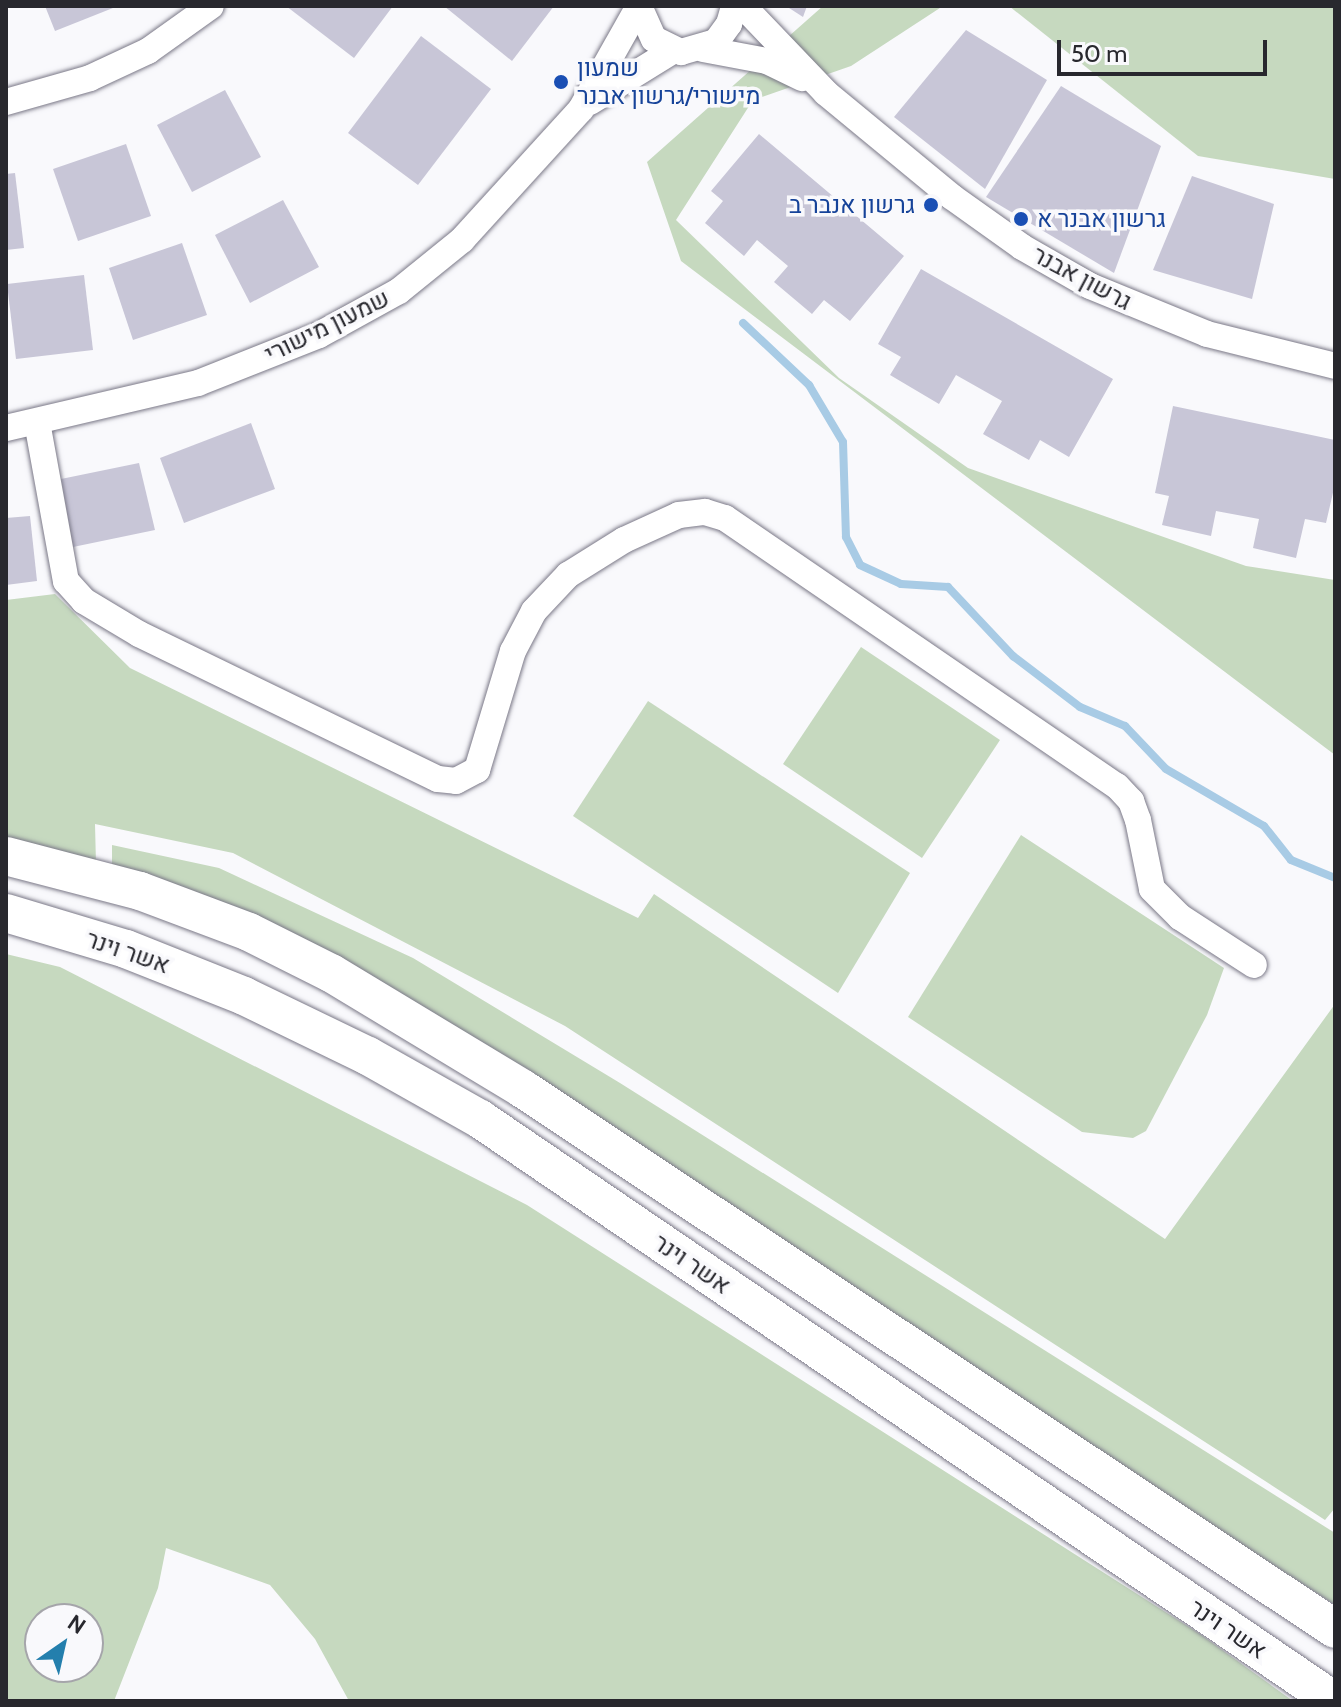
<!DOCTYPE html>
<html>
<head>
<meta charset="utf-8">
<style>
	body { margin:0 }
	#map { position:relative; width:1341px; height:1707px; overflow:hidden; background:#f9f9fc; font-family:Cabin,Heebo,sans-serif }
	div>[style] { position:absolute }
	.green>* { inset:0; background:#c6d9bf }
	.stream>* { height:8px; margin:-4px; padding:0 4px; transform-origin:4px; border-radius:4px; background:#a8cbe5 }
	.building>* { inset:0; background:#c8c6d7 }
	.roads { filter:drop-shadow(0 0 2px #7a7887) drop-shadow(0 0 2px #7a7887) }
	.street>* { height:26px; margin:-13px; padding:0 13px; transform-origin:13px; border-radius:13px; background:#fff }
	.secondary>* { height:38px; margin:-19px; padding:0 19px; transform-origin:19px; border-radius:19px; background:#fff }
	.dots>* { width:22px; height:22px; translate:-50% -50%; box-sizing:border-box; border:4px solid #f9f9fc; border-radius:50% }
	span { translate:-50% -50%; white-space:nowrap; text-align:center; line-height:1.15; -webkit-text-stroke:7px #f9f9fc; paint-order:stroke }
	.transit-label { font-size:24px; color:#164399 }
	.left { translate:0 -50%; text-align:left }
	.right { translate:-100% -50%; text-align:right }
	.street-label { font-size:24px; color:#28282e }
	.frame { position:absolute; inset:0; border:8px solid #28282e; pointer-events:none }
	.north { position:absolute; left:24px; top:1603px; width:80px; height:80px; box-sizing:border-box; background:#f9f9fc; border:2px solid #a5a5aa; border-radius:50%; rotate:34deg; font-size:22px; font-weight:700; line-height:32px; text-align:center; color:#28282e }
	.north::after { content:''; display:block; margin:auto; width:28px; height:36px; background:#247fad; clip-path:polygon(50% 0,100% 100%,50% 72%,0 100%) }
	.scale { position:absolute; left:1057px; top:40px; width:210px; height:36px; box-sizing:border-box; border:4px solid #28282e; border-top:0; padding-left:10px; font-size:24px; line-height:28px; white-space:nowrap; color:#28282e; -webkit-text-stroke:6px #f9f9fc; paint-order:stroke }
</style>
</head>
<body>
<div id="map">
	<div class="green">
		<i style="clip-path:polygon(823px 6px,943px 6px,851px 66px,753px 100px,676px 220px,839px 378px,968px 468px,1246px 566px,1335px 580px,1335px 755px,681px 261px,647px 162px)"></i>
		<i style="clip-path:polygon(1009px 6px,1335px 6px,1335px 179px,1198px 156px)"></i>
		<i style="clip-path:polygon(55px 594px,130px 668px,638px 918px,654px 894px,1165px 1239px,1335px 1004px,1335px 1508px,1325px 1520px,565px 1026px,233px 853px,95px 824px,96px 864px,6px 837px,6px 600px)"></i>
		<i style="clip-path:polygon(861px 647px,1000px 740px,922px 858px,783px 764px)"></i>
		<i style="clip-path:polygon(648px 701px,910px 873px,838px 993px,573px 816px)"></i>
		<i style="clip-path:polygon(1021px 835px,1224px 968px,1207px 1015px,1146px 1131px,1133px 1138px,1082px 1132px,908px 1017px)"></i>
		<i style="clip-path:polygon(112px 845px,219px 868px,413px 958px,620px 1083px,1335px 1533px,1335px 1605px,508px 1070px,112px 870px)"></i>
		<i style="clip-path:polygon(evenodd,6px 954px,60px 967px,527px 1205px,1200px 1634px,1293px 1701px,349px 1701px,315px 1639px,270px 1585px,166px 1548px,158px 1588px,114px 1701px,6px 1701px,6px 954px,40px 1619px,88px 1619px,88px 1667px,40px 1667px,40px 1619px)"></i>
	</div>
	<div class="stream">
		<i style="left:743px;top:323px;width:91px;rotate:43.2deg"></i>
		<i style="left:809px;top:385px;width:66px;rotate:59.2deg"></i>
		<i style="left:843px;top:442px;width:95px;rotate:88.2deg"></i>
		<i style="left:846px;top:537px;width:31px;rotate:63deg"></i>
		<i style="left:860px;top:565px;width:45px;rotate:24.9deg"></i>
		<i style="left:901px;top:584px;width:47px;rotate:3.7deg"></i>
		<i style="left:948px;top:587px;width:95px;rotate:46.7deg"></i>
		<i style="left:1013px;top:656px;width:84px;rotate:37.3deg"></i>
		<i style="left:1080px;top:707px;width:49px;rotate:22.9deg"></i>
		<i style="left:1125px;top:726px;width:59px;rotate:46.4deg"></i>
		<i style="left:1166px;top:769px;width:113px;rotate:30.2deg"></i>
		<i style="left:1264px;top:826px;width:43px;rotate:51.5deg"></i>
		<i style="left:1291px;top:860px;width:48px;rotate:22.2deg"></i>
	</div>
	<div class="building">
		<i style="clip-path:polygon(45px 6px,118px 6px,55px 31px)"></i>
		<i style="clip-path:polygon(286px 6px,393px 6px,354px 58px)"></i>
		<i style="clip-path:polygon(444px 6px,554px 6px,512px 61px)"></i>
		<i style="clip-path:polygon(786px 6px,807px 6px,803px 17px)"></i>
		<i style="clip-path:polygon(966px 30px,1047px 80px,985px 189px,894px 117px)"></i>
		<i style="clip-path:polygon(421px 36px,491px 89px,418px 185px,348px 133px)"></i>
		<i style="clip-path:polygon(1061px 86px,1161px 146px,1114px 273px,986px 197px)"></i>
		<i style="clip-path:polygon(225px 90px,261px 157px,192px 192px,157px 125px)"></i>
		<i style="clip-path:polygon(759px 134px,904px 256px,850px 321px,824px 300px,812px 314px,774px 282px,788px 266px,757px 240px,744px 256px,705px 223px,723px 201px,711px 191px)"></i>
		<i style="clip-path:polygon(126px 144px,151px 216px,78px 241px,53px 169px)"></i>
		<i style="clip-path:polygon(15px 173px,24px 248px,6px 250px,6px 174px)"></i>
		<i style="clip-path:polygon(1192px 176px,1274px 204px,1252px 299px,1153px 270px)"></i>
		<i style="clip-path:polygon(283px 200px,319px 267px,250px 303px,215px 235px)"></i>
		<i style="clip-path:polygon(182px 243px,207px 315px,133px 340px,109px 268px)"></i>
		<i style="clip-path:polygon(921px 269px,1113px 379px,1069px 457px,1040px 440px,1029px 460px,983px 434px,1002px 401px,956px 375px,939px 404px,890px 375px,901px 357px,878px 344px)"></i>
		<i style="clip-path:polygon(84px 275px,93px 350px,16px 359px,7px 284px)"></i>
		<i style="clip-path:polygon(1173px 406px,1335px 440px,1335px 484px,1326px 523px,1305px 519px,1296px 558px,1253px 548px,1259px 519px,1216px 511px,1211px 536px,1162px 525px,1169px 496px,1155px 493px)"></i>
		<i style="clip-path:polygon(251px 423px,275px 489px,184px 523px,160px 458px)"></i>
		<i style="clip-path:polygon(139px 463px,155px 530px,73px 547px,61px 479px)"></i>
		<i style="clip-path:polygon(30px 516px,37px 581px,6px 585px,6px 518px)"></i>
	</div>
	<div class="roads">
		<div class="street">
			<i style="left:639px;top:6px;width:36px;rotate:66deg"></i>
			<i style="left:654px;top:39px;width:30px;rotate:26deg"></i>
			<i style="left:681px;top:52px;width:36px;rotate:-16deg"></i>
			<i style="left:716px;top:42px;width:22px;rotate:-54deg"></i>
			<i style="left:729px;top:24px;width:19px;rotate:-74deg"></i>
			<i style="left:743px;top:6px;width:120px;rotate:46.3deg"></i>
			<i style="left:826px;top:93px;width:163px;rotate:39.5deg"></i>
			<i style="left:952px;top:197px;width:86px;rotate:35.5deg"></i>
			<i style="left:1022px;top:247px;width:78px;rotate:29.8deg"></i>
			<i style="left:1090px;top:286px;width:126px;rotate:22.3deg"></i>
			<i style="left:1207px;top:334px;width:132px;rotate:14deg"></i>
			<i style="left:703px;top:49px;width:65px;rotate:10.6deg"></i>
			<i style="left:767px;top:61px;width:39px;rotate:26deg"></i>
			<i style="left:6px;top:102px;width:87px;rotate:-15.9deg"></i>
			<i style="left:90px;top:78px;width:64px;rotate:-25deg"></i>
			<i style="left:148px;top:51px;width:77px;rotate:-35.5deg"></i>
			<i style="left:590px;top:102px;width:99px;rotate:-31.8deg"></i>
			<i style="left:37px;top:422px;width:162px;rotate:79.7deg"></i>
			<i style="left:66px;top:581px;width:27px;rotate:48deg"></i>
			<i style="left:84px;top:601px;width:64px;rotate:31deg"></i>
			<i style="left:139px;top:634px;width:332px;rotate:25.9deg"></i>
			<i style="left:438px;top:779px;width:18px;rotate:6deg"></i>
			<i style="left:456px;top:781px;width:24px;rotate:-28deg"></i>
			<i style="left:477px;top:770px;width:124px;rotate:-73.2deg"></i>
			<i style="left:513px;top:651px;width:45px;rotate:-62.3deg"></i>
			<i style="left:534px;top:611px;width:50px;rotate:-46.6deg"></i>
			<i style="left:568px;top:575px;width:66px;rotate:-32deg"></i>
			<i style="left:624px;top:540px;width:60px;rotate:-24.4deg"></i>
			<i style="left:679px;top:515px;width:26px;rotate:-7deg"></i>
			<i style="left:705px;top:512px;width:21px;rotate:17deg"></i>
			<i style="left:725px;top:518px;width:475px;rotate:34.4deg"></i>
			<i style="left:1117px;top:786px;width:21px;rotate:47deg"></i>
			<i style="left:1131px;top:801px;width:20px;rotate:70deg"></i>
			<i style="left:1138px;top:820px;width:70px;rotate:78.5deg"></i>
			<i style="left:1152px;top:889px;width:40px;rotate:45deg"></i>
			<i style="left:1180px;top:917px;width:88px;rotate:33deg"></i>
			<i style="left:6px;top:428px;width:197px;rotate:-13.2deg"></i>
			<i style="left:198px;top:383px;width:130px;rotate:-21.6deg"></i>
			<i style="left:319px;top:335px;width:91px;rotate:-28.8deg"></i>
			<i style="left:399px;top:291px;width:81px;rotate:-39deg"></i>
			<i style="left:462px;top:240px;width:177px;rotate:-47.7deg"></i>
			<i style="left:581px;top:109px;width:118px;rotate:-60.6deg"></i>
		</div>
		<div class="secondary">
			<i style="left:6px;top:856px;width:138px;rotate:14.6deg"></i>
			<i style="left:140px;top:891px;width:116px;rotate:20.6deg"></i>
			<i style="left:249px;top:932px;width:92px;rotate:26.6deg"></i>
			<i style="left:331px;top:973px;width:224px;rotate:31.1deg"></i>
			<i style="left:523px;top:1089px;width:975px;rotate:33.62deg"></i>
			<i style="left:6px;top:913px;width:125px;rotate:16.7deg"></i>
			<i style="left:126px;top:949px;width:127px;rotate:21.7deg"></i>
			<i style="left:244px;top:996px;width:138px;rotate:25.8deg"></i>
			<i style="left:368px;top:1056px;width:129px;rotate:29.4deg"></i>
			<i style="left:480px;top:1119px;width:1033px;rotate:34.27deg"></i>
		</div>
	</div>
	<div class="dots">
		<i style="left:561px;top:82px;background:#1a4fb4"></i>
		<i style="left:931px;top:205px;background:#1a4fb4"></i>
		<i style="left:1021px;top:219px;background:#1a4fb4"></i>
	</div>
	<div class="transit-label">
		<span class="left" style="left:577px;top:82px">שמעון<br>מישורי/גרשון אבנר</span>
		<span class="right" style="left:915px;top:205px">גרשון אנבר ב</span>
		<span class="left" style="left:1037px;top:219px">גרשון אבנר א</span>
	</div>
	<div class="street-label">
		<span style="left:1082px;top:278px;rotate:28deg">גרשון אבנר</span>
		<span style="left:327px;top:326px;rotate:-26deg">שמעון מישורי</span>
		<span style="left:128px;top:952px;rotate:19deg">אשר וינר</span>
		<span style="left:692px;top:1264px;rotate:34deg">אשר וינר</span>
		<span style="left:1228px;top:1629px;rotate:34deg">אשר וינר</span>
	</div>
	<div class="frame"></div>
	<div class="north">N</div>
	<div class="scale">50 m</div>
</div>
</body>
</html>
